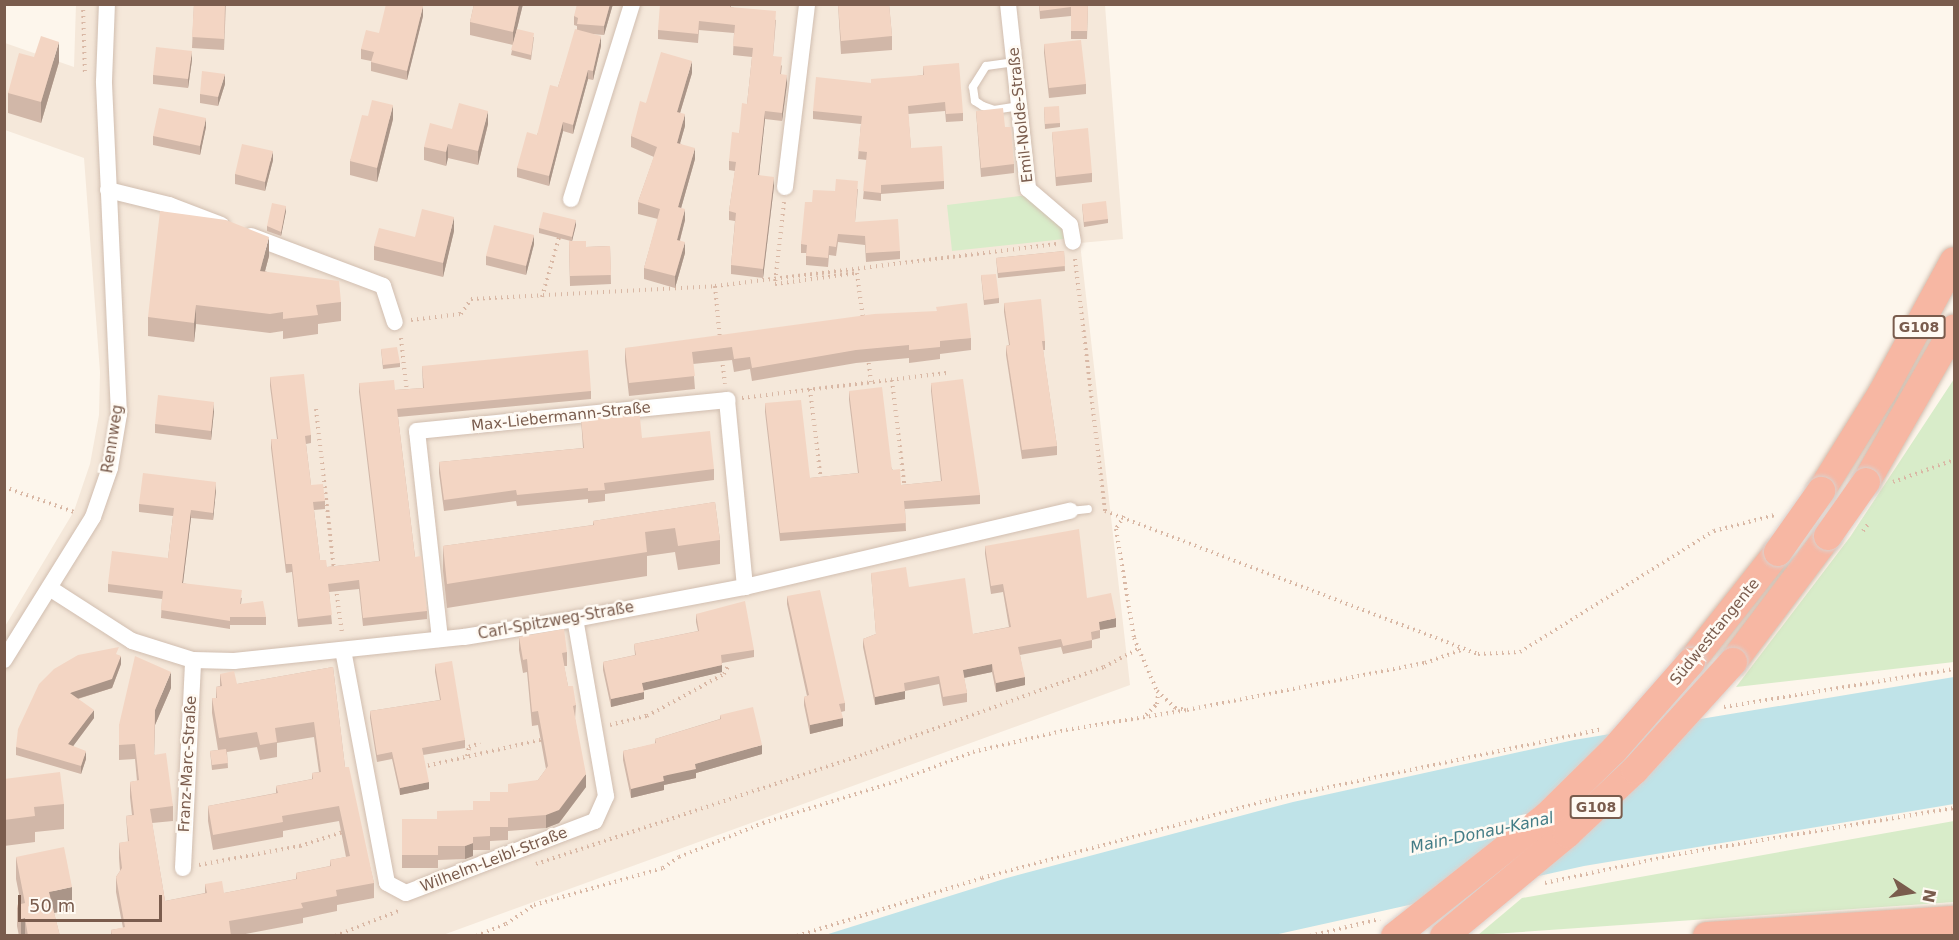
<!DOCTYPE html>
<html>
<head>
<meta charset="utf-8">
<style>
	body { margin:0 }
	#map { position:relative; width:1959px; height:940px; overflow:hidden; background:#fdf6ec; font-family:"DejaVu Sans",sans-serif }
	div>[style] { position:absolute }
	.residential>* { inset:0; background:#f5e8da }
	.green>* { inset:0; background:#d8ecc9 }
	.water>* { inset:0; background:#bfe3e8 }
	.path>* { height:4px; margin-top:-2px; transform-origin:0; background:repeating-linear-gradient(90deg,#d9b8a5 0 1.5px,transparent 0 6px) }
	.roads { filter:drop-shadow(0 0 2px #d1beb0) drop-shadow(0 0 2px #d1beb0) }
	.lane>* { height:8px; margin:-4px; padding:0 4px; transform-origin:4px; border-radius:4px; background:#fff }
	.street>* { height:16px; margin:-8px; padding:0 8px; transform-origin:8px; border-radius:8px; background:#fff }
	.highway>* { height:28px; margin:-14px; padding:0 14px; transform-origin:14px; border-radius:14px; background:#f7b7a3 }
	.bridges { filter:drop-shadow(0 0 2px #dad1cd) drop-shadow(0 0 2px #dad1cd) }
	.highway-bridge>* { height:28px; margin:-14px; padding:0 14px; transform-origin:14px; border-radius:14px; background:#f7b7a3 }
	.wall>* { inset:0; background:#d1b7a8 }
	.shaded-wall>* { inset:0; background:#aa9588 }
	.building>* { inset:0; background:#f3d5c3 }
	span { translate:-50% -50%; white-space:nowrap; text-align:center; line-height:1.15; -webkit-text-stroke:5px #fffaf3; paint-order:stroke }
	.shield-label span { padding:2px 4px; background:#fffaf3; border:2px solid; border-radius:4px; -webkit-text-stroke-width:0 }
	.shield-label { font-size:14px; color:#7a5c4d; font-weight:700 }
	.street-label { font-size:15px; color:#7a5c4d }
	.water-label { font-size:16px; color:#437c86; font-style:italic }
	.frame { position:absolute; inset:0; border:6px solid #7a5c4d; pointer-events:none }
	.north { position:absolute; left:1881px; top:862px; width:60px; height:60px; -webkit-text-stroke:4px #fffaf3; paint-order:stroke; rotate:102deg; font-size:16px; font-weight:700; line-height:24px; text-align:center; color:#7a5c4d }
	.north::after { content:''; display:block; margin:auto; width:21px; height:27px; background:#7a5c4d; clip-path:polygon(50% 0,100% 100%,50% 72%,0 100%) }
	.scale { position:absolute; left:18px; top:895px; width:144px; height:27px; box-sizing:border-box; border:3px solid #7a5c4d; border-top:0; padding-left:8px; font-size:18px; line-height:21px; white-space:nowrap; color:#7a5c4d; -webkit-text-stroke:4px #fffaf3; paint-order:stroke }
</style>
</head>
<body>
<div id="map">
	<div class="residential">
		<i style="clip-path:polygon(76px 4px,1105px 5px,1123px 239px,1080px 243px,1130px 685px,443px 935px,5px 935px,4px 628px,74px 511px,90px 464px,99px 415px,100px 372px,84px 158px,5px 130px,5px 43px,74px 67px)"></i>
	</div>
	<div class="green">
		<i style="clip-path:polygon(1028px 195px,1061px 224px,1064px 239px,952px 251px,947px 205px)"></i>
		<i style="clip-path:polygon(1954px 379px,1954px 662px,1736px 687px,1850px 537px)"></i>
		<i style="clip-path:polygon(1954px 821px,1954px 902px,1478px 935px,1522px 898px)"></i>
	</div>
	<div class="water">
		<i style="clip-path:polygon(1954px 677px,1954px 804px,1584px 866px,1274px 935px,822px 936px,1007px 878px,1293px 802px,1574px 740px)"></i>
	</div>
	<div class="path">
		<i style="left:83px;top:4px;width:72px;rotate:88.4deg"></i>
		<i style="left:784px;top:202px;width:82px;rotate:96.3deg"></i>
		<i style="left:775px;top:284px;width:83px;rotate:-7.6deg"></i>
		<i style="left:857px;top:273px;width:46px;rotate:82.6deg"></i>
		<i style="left:1075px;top:259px;width:254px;rotate:83.2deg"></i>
		<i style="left:715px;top:286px;width:53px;rotate:84.6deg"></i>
		<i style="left:542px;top:297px;width:66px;rotate:-74.1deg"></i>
		<i style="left:411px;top:320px;width:50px;rotate:-6.8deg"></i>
		<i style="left:461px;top:314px;width:18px;rotate:-56deg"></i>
		<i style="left:471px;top:299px;width:244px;rotate:-3deg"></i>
		<i style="left:715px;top:286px;width:346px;rotate:-7deg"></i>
		<i style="left:401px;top:338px;width:55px;rotate:83.8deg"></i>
		<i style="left:868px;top:357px;width:25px;rotate:83deg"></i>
		<i style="left:722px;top:359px;width:25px;rotate:83deg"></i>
		<i style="left:892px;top:380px;width:111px;rotate:83.3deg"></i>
		<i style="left:810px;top:389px;width:93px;rotate:83.2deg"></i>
		<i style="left:742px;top:398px;width:206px;rotate:-7deg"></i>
		<i style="left:316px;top:409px;width:161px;rotate:83.6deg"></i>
		<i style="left:1893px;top:482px;width:65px;rotate:-19.8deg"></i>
		<i style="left:4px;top:487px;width:77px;rotate:19.6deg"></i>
		<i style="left:1105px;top:511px;width:399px;rotate:21deg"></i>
		<i style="left:1478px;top:654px;width:42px;rotate:-2.7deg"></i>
		<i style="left:1520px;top:652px;width:229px;rotate:-32deg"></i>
		<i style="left:1714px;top:531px;width:63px;rotate:-14.7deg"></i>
		<i style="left:1124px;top:516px;width:15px;rotate:122deg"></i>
		<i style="left:1116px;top:529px;width:110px;rotate:80.6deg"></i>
		<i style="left:1134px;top:638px;width:58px;rotate:66.5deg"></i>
		<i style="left:1157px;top:691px;width:25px;rotate:43deg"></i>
		<i style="left:1175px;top:708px;width:12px;rotate:9deg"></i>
		<i style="left:1187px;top:710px;width:243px;rotate:-11.2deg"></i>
		<i style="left:1425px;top:663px;width:41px;rotate:-19.7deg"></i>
		<i style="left:1863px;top:531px;width:9px;rotate:-54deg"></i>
		<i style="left:336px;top:588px;width:46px;rotate:82.6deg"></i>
		<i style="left:1724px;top:707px;width:233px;rotate:-9.4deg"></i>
		<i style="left:1146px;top:715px;width:16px;rotate:-45deg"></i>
		<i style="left:1157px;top:704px;width:9px;rotate:-84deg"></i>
		<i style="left:610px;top:725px;width:38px;rotate:-14deg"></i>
		<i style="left:647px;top:716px;width:88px;rotate:-28.6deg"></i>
		<i style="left:724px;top:674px;width:9px;rotate:-63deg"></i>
		<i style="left:467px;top:756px;width:9px;rotate:-77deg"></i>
		<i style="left:469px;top:747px;width:12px;rotate:-20deg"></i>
		<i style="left:422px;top:767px;width:125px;rotate:-12.9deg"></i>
		<i style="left:536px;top:864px;width:347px;rotate:-18.5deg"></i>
		<i style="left:865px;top:754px;width:254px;rotate:-20deg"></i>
		<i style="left:1104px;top:667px;width:40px;rotate:-28deg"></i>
		<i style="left:199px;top:865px;width:103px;rotate:-10.7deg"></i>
		<i style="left:300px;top:846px;width:48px;rotate:-18.1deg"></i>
		<i style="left:1545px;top:883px;width:131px;rotate:-12.3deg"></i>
		<i style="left:1673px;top:855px;width:285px;rotate:-9.5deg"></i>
		<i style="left:335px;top:936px;width:71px;rotate:-21.5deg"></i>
		<i style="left:476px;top:936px;width:32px;rotate:-22deg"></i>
		<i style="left:506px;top:924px;width:34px;rotate:-34deg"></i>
		<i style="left:534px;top:905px;width:134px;rotate:-16deg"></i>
		<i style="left:663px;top:868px;width:19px;rotate:-35deg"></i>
		<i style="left:679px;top:857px;width:91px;rotate:-22deg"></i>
		<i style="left:763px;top:823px;width:138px;rotate:-17.3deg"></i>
		<i style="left:895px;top:782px;width:84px;rotate:-21deg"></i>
		<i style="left:973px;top:752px;width:96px;rotate:-13.3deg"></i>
		<i style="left:1066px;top:730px;width:123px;rotate:-9.4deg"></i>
		<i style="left:797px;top:936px;width:194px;rotate:-17.4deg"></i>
		<i style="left:982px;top:878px;width:297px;rotate:-15.2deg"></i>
		<i style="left:1269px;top:800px;width:340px;rotate:-12deg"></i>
		<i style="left:1310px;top:936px;width:72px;rotate:-13.7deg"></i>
	</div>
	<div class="roads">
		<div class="lane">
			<i style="left:1015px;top:62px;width:29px;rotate:172deg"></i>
			<i style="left:986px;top:66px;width:25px;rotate:122deg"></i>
			<i style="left:973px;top:87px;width:14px;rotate:82deg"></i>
			<i style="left:975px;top:101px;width:9px;rotate:32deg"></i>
			<i style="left:983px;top:106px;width:12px;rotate:20deg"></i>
			<i style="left:994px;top:110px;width:26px;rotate:-9deg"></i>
			<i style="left:1070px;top:511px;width:18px;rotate:-6deg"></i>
		</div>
		<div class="street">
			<i style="left:1008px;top:4px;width:186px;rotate:83.8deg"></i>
			<i style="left:1028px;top:189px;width:55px;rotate:40.6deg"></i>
			<i style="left:1070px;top:225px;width:17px;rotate:80deg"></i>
			<i style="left:785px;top:187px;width:184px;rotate:-83.1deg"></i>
			<i style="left:108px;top:190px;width:63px;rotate:13.8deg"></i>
			<i style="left:169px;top:205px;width:56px;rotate:21deg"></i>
			<i style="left:571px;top:199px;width:204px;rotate:-72.6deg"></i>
			<i style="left:251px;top:236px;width:141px;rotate:20.7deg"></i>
			<i style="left:383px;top:286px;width:38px;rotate:72deg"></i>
			<i style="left:51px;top:589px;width:96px;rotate:32.7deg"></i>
			<i style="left:132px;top:641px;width:64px;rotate:17.3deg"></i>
			<i style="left:193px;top:660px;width:41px;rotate:1.4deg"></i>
			<i style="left:234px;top:661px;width:231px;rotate:-6deg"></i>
			<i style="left:464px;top:637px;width:112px;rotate:-9.2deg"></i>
			<i style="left:575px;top:619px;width:173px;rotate:-10.7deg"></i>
			<i style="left:745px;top:587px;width:334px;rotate:-13.2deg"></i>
			<i style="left:440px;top:639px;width:209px;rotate:-96.3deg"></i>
			<i style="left:417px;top:431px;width:312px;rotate:-5.7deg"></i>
			<i style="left:727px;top:400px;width:188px;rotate:84.5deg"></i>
			<i style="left:343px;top:650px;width:237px;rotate:79.3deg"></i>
			<i style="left:387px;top:883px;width:21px;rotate:28deg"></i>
			<i style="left:406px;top:893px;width:202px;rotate:-20.9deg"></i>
			<i style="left:595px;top:821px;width:27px;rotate:-66deg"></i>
			<i style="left:606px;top:796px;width:180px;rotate:-99.9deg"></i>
			<i style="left:4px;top:660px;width:168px;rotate:-58.1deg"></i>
			<i style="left:93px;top:517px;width:52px;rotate:-70.9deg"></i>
			<i style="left:110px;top:468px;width:55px;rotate:-80.5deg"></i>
			<i style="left:119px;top:414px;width:333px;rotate:-92.6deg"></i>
			<i style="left:104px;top:81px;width:77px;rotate:-87.8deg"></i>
			<i style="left:183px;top:868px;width:208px;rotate:-87.2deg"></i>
		</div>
		<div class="highway">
			<i style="left:1866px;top:482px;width:177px;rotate:-60.1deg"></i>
			<i style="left:1821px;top:491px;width:115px;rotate:-58.1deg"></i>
			<i style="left:1882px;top:393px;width:150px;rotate:-61.4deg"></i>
			<i style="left:1691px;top:662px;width:140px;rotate:-51.7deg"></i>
			<i style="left:1733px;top:662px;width:158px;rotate:-53deg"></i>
			<i style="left:1707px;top:936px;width:248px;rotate:-3.7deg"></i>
		</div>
	</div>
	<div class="bridges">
		<div class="highway-bridge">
			<i style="left:1828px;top:536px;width:66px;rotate:-54.9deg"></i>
			<i style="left:1778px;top:552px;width:75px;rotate:-54.8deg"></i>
			<i style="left:1395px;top:936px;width:194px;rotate:-38.3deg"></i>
			<i style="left:1547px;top:816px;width:94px;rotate:-44.6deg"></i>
			<i style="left:1614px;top:750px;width:117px;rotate:-48.8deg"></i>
			<i style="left:1444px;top:936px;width:160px;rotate:-39.7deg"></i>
			<i style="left:1567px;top:834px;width:93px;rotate:-43.3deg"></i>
			<i style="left:1635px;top:770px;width:146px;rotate:-47.8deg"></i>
		</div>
	</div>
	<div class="wall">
		<i style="clip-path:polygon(194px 4px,226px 4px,224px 50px,192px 48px)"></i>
		<i style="clip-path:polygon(474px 4px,523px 4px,514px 40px,534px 37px,531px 60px,511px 55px,513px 45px,470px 35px,470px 22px)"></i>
		<i style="clip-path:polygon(613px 4px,604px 35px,591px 34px,601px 46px,593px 80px,588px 79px,573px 134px,563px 131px,549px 186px,517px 177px,517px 168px,537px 135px,558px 87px,577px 29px,577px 26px,574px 25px,574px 16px)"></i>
		<i style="clip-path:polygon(731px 4px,731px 7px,776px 20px,773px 56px,782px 66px,781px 74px,787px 84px,782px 121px,765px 119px,759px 175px,774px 186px,763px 278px,731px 274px,731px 265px,735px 221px,729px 220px,729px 211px,735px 171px,729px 170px,729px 161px,739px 133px,747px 104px,752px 57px,733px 55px,734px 33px,699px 30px,698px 43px,658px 39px,658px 30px)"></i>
		<i style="clip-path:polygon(838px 4px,889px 4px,892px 36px,892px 50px,841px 54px)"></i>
		<i style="clip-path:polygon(1039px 4px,1088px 4px,1087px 39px,1071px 39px,1071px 16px,1040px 19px)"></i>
		<i style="clip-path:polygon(423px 16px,407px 80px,371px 71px,371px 61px,361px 59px,361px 49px,379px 33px)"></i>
		<i style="clip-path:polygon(1044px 44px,1086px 84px,1086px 94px,1049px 98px,1044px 53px)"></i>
		<i style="clip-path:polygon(34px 57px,59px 62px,41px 123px,8px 113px,8px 93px)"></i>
		<i style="clip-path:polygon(192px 60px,188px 88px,153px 84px,153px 75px)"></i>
		<i style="clip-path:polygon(923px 66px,963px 113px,963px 121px,946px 122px,945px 111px,908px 114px,911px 148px,944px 181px,944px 189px,881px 194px,881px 201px,863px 199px,867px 160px,858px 159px,861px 124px,813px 119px,813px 111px,871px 83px,923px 75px)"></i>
		<i style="clip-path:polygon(692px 73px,680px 113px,685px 126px,680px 143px,695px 159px,681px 208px,685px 220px,680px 240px,685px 253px,675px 288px,644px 279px,644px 268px,658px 219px,638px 214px,638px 202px,654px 157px,631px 147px,631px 136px,646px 103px)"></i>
		<i style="clip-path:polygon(225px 84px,218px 106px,200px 103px,200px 94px)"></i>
		<i style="clip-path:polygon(1044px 107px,1060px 123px,1060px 127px,1045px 129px)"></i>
		<i style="clip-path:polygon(976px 111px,1005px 127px,1014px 164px,1014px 173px,981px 177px)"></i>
		<i style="clip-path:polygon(368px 116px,393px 119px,377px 182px,350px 175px,350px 161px)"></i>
		<i style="clip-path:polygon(488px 124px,478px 165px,448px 158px,446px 166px,424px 160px,424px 147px,452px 129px)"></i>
		<i style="clip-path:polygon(206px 127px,200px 155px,153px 145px,153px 136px)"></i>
		<i style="clip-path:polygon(1052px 132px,1092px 173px,1092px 182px,1056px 186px)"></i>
		<i style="clip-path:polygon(273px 160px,265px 191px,235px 184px,235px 174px)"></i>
		<i style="clip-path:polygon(858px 189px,855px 222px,900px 251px,900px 259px,866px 262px,865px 245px,838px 242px,836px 256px,829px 255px,828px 267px,806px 265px,806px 253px,801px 253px,801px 244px,812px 202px,835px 191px)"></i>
		<i style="clip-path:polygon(1082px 204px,1108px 219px,1108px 223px,1084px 227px)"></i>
		<i style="clip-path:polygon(286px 211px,281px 236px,267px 231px,267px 226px)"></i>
		<i style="clip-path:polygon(576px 225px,572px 241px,586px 247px,610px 246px,611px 284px,570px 286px,569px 241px,571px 241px,539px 233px,539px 228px)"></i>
		<i style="clip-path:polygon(454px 231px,443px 277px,374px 260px,374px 246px,415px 237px)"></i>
		<i style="clip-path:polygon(534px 244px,526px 275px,486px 265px,486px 256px)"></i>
		<i style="clip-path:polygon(1064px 251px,1065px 271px,998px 278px,996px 258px)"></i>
		<i style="clip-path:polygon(269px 256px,265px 271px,341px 302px,341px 321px,318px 324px,318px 334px,283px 339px,283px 331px,270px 333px,196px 324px,194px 342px,148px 336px,148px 317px)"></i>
		<i style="clip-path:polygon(981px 275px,999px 298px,999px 303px,984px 305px)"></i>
		<i style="clip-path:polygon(1004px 303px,1045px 341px,1045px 350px,1043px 350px,1057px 446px,1057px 455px,1022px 459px,1006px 355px,1006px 346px,1009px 345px,1004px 312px)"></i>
		<i style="clip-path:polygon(971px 338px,971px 350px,940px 354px,940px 359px,909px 363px,909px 358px,856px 363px,752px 381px,750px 369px,734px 372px,732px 360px,693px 364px,695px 389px,629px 396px,625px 361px,625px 348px)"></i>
		<i style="clip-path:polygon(381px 349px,400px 363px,400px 367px,383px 369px)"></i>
		<i style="clip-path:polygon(422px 366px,591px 391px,591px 399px,398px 417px,415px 557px,427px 611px,427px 619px,363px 626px,359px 589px,329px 592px,332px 624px,298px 627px,292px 572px,286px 573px,271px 448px,271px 439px,277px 439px,270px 386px,270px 377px,311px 435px,311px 443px,306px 444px,311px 485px,325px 501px,325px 509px,314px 510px,320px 560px,327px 567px,379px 561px,359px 392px,359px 383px,395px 390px,423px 388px)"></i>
		<i style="clip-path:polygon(931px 383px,980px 495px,980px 504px,905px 509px,906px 531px,780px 541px,765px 412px,765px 403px,810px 478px,858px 473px,849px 400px,849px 391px,901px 485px,941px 481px,931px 391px)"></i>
		<i style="clip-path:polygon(622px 410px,642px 438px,714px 469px,714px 480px,605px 494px,605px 501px,588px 503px,588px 499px,517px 506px,516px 501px,444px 511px,439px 473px,439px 462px,583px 448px,581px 419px,622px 416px)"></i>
		<i style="clip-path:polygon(214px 411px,211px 440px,155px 433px,155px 424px)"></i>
		<i style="clip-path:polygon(216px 490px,213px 520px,191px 518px,183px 583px,242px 598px,241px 604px,266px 617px,266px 625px,230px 625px,230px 629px,161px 618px,162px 599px,108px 592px,108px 584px,168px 558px,173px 516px,139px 512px,139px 504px)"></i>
		<i style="clip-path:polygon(715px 502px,720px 540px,720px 564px,678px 570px,675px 552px,647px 556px,647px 576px,447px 608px,443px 571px,443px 546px,593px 525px,593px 521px)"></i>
		<i style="clip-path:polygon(985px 546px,1087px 598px,1116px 627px,1100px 630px,1100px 638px,1092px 640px,1092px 648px,1063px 654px,1061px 647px,1020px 655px,1025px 685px,996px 692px,992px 672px,964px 678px,967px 693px,967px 702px,943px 706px,939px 684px,905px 691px,905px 699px,875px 705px,863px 647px,863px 639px,876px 634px,871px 573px,909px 587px,973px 634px,1009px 627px,1003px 592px,991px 594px,985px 554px)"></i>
		<i style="clip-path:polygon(787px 596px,845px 703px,845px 711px,841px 712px,843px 726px,810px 734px,804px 705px,804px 697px,807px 696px,787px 604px)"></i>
		<i style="clip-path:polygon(696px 614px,754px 650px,754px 657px,722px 663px,722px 672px,644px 690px,644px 699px,611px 707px,603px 670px,603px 662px,635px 655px,634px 644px,698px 631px,696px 622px)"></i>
		<i style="clip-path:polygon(519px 637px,567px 652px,567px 666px,564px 666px,568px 686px,576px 705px,575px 719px,586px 787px,559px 823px,546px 828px,508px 831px,508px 840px,490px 841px,490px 850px,473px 850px,473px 856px,465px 859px,438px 860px,438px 868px,402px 868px,402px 819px,437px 819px,473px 810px,508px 792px,538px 780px,546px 769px,538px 725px,532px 726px,527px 672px,523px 673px,519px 650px)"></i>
		<i style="clip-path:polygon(119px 655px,121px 664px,112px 688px,78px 699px,94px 718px,73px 746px,86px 759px,81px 774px,16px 755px,16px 747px)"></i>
		<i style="clip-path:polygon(435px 664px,465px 740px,465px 748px,423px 755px,429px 789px,400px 795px,392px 759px,377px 762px,370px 718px,370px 711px,440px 700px,435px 672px)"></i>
		<i style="clip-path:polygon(333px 667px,345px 767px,374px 883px,374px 898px,337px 905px,337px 911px,303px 918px,303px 923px,235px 936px,111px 936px,111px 930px,123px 928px,116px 892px,116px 877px,120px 871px,119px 858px,119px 843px,128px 842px,126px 816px,132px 815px,130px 797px,130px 782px,137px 781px,135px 759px,119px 760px,119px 725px,171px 688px,155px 725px,154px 754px,173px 806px,173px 821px,152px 823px,165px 901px,205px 893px,205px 884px,224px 893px,296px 879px,296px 873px,330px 866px,330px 860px,346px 857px,339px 821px,283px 831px,283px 837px,213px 850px,208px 821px,208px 806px,276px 793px,276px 786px,312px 779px,312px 773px,319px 772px,314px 737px,277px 743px,277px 757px,260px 760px,257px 747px,227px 752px,228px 768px,212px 770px,210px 751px,218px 750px,212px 713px,212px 698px,216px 698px,216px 687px,220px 686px,220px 674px,237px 684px)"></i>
		<i style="clip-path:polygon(720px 715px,762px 754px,696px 773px,696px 778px,664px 785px,664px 790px,631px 798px,623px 760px,623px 751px,655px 744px,655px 739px,720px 719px)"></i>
		<i style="clip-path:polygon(4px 779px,64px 804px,64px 829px,35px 832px,35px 842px,4px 846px)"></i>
		<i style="clip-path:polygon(16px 857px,72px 909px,54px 913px,60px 936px,19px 936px,17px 926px,17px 905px,21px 904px,16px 879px)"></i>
	</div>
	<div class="shaded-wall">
		<i style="clip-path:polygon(519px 4px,523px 4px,513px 45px,513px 32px)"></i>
		<i style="clip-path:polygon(610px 4px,613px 4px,604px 35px,604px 26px)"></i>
		<i style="clip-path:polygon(423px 6px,423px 16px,407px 80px,407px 71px)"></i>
		<i style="clip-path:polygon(601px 36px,601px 46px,593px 80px,593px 71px)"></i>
		<i style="clip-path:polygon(59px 42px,59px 62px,41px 123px,41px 102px)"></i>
		<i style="clip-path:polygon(192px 51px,192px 60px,188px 88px,188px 79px)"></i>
		<i style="clip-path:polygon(692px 61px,692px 73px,677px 123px,677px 112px)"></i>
		<i style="clip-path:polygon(588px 70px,588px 79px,573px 134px,573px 125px)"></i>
		<i style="clip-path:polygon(225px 74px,225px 84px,218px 106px,218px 97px)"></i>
		<i style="clip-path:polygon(787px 75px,787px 84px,782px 121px,782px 113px)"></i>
		<i style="clip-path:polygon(393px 105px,393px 119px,377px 182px,377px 168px)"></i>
		<i style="clip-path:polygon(488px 111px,488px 124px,478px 165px,478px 151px)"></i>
		<i style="clip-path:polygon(765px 111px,765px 119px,758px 184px,758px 175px)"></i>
		<i style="clip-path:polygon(685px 114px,685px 126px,677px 154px,677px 143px)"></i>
		<i style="clip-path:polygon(206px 118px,206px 127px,200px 155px,200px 146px)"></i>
		<i style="clip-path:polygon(563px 122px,563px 131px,549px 186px,549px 176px)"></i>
		<i style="clip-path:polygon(448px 144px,448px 158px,446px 166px,446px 152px)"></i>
		<i style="clip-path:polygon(695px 148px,695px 159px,678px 219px,678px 207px)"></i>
		<i style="clip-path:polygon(273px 151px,273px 160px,265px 191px,265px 182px)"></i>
		<i style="clip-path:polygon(774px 177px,774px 186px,763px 278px,763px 269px)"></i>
		<i style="clip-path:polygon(286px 206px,286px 211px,281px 236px,281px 232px)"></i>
		<i style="clip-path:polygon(685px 209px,685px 220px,677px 251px,677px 240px)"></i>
		<i style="clip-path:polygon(454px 217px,454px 231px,443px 277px,443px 263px)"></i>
		<i style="clip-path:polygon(576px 220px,576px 225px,572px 241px,572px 237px)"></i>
		<i style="clip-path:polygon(534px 235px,534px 244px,526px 275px,526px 266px)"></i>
		<i style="clip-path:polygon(269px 237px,269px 256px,260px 290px,260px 271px)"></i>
		<i style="clip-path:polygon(685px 242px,685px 253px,675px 288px,675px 276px)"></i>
		<i style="clip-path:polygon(196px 305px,196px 324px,194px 342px,194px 323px)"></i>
		<i style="clip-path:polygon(214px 402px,214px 411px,211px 440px,211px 431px)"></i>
		<i style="clip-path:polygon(216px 482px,216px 490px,213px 520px,213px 513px)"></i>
		<i style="clip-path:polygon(191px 510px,191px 518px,182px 591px,182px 583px)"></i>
		<i style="clip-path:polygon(1116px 618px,1116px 627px,1099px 630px,1099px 622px)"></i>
		<i style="clip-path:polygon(121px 656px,121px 664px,112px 688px,70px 701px,70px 693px)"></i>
		<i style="clip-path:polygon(992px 664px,992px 672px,963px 678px,963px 670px)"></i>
		<i style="clip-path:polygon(722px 665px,722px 672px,642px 691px,642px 683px)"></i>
		<i style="clip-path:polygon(171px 672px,171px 688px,155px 725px,154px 770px,155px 710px)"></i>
		<i style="clip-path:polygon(1025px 677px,1025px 685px,996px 692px,996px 683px)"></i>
		<i style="clip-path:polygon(905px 691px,905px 699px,875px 705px,875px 697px)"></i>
		<i style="clip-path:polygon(644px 692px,644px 699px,611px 707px,611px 699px)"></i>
		<i style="clip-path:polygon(94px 710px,94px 718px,68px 753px,68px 744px)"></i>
		<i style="clip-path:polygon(843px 718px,843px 726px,810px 734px,810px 725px)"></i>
		<i style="clip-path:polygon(762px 745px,762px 754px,696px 773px,696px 778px,664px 785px,664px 790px,631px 798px,631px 789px,695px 764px)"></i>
		<i style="clip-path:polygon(86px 751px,86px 759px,81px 774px,81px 766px)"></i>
		<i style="clip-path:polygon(586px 774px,586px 787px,559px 823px,546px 828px,546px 815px)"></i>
		<i style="clip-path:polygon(429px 782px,429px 789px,400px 795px,400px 788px)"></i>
		<i style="clip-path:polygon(473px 843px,473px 856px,465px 859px,465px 846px)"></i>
		<i style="clip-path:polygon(72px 887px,72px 909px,49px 914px,49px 892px)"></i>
		<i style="clip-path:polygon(25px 918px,25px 936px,21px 936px,21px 919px)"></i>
	</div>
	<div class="building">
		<i style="clip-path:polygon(194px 4px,225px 4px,224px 39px,192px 37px)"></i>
		<i style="clip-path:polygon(386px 4px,415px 4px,423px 6px,407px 71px,371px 62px,374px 52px,361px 49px,366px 30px,379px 33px)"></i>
		<i style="clip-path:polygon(474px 4px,519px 4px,513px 32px,470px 22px)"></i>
		<i style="clip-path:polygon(577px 4px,610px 4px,604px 26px,577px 24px,578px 18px,574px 16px)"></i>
		<i style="clip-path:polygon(660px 4px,730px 4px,730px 7px,776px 11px,773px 56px,782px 57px,780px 74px,787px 75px,782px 113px,765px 111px,758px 175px,774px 177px,763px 269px,731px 265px,736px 213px,729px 211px,736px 162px,729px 161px,732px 132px,739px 133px,742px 103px,747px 104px,753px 48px,733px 46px,735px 25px,699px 21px,698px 34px,658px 30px)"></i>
		<i style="clip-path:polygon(838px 4px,889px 4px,892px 36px,841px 41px)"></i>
		<i style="clip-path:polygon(1039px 4px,1088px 4px,1087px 31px,1071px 31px,1071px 7px,1040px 11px)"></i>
		<i style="clip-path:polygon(517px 29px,534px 33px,531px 55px,511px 50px)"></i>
		<i style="clip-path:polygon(575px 29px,601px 36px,593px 71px,588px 70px,573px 125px,563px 122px,549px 176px,517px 168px,527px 132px,537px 135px,550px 85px,558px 87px)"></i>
		<i style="clip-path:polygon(41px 36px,59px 42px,41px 102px,8px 93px,19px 53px,34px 57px)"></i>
		<i style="clip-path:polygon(1081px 40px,1086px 84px,1049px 88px,1044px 44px)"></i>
		<i style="clip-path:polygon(156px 47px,192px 51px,188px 79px,153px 75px)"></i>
		<i style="clip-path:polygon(661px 52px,692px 61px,677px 112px,685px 114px,677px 143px,695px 148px,678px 207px,685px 209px,677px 240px,685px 242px,675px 276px,644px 268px,660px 209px,638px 202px,657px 147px,631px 136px,640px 101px,646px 103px)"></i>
		<i style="clip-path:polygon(959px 63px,963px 113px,946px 114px,945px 102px,908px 106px,911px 148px,942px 146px,944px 181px,881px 185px,881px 193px,863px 191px,867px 152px,858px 151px,862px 116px,813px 111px,816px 77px,871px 83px,871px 79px,924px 75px,923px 66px)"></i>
		<i style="clip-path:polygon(202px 71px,225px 74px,218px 97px,200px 94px)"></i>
		<i style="clip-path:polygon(372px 100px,393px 105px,377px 168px,350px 161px,362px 115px,368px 116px)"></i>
		<i style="clip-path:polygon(459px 103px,488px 111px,478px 151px,448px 144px,446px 152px,424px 147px,430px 123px,452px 129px)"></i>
		<i style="clip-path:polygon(1059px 106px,1060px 123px,1045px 124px,1044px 107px)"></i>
		<i style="clip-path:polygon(159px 108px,206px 118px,200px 146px,153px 136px)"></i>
		<i style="clip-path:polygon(1003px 108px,1005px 127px,1011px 127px,1014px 164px,981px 168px,976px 111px)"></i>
		<i style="clip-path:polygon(1088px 128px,1092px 173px,1056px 177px,1052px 132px)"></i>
		<i style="clip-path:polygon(242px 144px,273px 151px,265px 182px,235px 174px)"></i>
		<i style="clip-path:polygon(836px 179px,858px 181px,855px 222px,898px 219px,900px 251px,866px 253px,865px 236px,838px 234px,836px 247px,829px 246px,828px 258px,806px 256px,807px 245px,801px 244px,805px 202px,812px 202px,813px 190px,835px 191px)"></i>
		<i style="clip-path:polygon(1106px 201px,1108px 219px,1084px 222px,1082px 204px)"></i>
		<i style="clip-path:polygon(272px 203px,286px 206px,281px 232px,267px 226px)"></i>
		<i style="clip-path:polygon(422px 209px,454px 217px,443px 263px,374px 246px,379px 228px,415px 237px)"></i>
		<i style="clip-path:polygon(160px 211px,226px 220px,269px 237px,260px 271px,339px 281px,341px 302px,316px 305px,318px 315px,283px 319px,283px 312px,270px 314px,196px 305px,194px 323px,148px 317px)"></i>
		<i style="clip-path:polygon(543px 212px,576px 220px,572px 237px,539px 228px)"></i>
		<i style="clip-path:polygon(494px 225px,534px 235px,526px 266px,486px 256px)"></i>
		<i style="clip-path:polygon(569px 241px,586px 241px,586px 247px,610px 246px,611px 275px,570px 276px)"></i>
		<i style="clip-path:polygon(1064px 251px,1065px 266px,998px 273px,996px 258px)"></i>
		<i style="clip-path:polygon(996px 274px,999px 298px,984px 300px,981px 275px)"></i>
		<i style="clip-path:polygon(1041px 299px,1045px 341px,1042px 341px,1057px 446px,1022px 450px,1006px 346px,1010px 345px,1004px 303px)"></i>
		<i style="clip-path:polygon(967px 303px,971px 338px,940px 341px,940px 347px,909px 350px,909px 345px,856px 350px,752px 368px,750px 357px,734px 359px,732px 347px,692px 352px,695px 376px,629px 383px,625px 348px,874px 314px,937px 311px,936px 307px)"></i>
		<i style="clip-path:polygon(397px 347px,400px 363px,383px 365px,381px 349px)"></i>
		<i style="clip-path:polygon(588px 350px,591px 391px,397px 409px,415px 557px,421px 556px,427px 611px,363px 618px,359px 580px,328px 584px,332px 615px,298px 619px,292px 564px,286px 564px,271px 439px,278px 439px,270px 377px,304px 374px,311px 435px,305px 436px,311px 485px,323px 484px,325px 501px,313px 502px,320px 560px,326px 560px,327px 567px,380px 561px,359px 383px,394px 380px,395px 390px,424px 388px,422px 366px)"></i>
		<i style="clip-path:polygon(963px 379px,980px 495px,904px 501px,906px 523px,780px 533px,765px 403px,801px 400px,810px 478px,859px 473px,849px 391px,882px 387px,892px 470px,900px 469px,901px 485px,942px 481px,931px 383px)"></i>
		<i style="clip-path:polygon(158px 395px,214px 402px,211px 431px,155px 424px)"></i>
		<i style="clip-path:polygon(639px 408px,642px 438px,710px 431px,714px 469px,604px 483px,605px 490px,588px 491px,588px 488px,517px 495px,516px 490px,444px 500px,439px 462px,584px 448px,581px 419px,622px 416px,622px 410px)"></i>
		<i style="clip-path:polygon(143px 473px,216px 482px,213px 513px,191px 510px,182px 583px,242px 590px,240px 604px,263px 601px,266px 617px,230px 617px,230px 621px,161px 610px,163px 591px,108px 584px,112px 551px,168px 558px,174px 508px,139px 504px)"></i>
		<i style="clip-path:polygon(715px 502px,720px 540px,678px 546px,675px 528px,645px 532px,647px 552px,447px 584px,443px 546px,594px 525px,593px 521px)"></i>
		<i style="clip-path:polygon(1079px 529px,1087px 598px,1111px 593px,1116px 618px,1099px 622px,1100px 630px,1091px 632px,1092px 640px,1063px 646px,1061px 639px,1018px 647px,1025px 677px,996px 683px,992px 664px,963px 670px,967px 693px,943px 697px,939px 676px,904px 683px,905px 691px,875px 697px,863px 639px,876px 634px,871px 573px,906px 567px,909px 587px,965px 578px,973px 634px,1011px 627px,1003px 584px,991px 586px,985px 546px)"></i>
		<i style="clip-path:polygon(820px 590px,845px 703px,839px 704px,843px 718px,810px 725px,804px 697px,809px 695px,787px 596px)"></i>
		<i style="clip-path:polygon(745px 601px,754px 650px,721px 655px,722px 665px,642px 683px,644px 692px,611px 699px,603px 662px,636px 655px,634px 644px,699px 631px,696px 614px)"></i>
		<i style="clip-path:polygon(564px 629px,567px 652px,562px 653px,568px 686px,573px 686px,576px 705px,573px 706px,586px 774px,559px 810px,546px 815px,508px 818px,508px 827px,490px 827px,490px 836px,473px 837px,473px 843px,465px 846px,438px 846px,438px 855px,402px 855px,402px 819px,437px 819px,437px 811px,473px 810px,473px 801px,490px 801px,490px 792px,508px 792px,508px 784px,538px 780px,548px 766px,538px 711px,532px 712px,527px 659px,523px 660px,519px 637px)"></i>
		<i style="clip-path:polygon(119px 647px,116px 654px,121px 656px,112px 679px,70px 693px,94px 710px,68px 744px,86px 751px,81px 766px,16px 747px,18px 729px,39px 684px,54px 669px,78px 655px)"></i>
		<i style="clip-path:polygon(135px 656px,171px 672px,155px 710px,154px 755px,166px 753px,173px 806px,150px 809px,165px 901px,207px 893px,205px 884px,222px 881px,224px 893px,297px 879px,296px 873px,331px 866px,330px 860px,350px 856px,339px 806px,282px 816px,283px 822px,213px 835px,208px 806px,278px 793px,276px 786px,313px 779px,312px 773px,321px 772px,314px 722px,275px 728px,277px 742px,260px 745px,257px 732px,219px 738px,212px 698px,217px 698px,216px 687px,222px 686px,220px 674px,234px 671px,237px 684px,333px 667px,345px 767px,349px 767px,374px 883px,336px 890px,337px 896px,301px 903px,303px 908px,229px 921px,231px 936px,112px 936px,111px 930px,125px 927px,116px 877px,122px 868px,119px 843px,129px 841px,126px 816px,134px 815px,130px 782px,139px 780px,135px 744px,119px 745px,119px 725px)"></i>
		<i style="clip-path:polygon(452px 661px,465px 740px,422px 748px,429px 782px,400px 788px,392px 752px,377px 755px,370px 711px,441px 700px,435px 664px)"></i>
		<i style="clip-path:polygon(753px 707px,762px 745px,695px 764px,696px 769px,663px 776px,664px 781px,631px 789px,623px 751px,656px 743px,655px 739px,721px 719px,720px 715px)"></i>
		<i style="clip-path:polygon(226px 749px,228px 763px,212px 765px,210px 751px)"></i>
		<i style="clip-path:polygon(60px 772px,64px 804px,34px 807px,35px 816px,4px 820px,4px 779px)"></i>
		<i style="clip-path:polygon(64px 847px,72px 887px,49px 892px,60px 936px,28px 936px,25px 918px,21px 919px,17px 905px,25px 903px,16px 857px)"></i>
	</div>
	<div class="shield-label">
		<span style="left:1919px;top:327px">G108</span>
		<span style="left:1596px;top:807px">G108</span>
	</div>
	<div class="street-label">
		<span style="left:1021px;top:115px;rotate:-96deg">Emil-Nolde-Straße</span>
		<span style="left:561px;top:417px;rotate:-6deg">Max-Liebermann-Straße</span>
		<span style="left:113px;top:439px;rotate:-81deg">Rennweg</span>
		<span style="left:556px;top:621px;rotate:-10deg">Carl-Spitzweg-Straße</span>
		<span style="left:1715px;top:632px;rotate:-51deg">Südwesttangente</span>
		<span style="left:188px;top:764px;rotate:-87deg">Franz-Marc-Straße</span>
		<span style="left:494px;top:860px;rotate:-21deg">Wilhelm-Leibl-Straße</span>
	</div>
	<div class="water-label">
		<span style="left:1482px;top:833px;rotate:-12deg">Main-Donau-Kanal</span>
	</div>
	<div class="frame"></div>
	<div class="north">N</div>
	<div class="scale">50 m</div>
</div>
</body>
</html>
